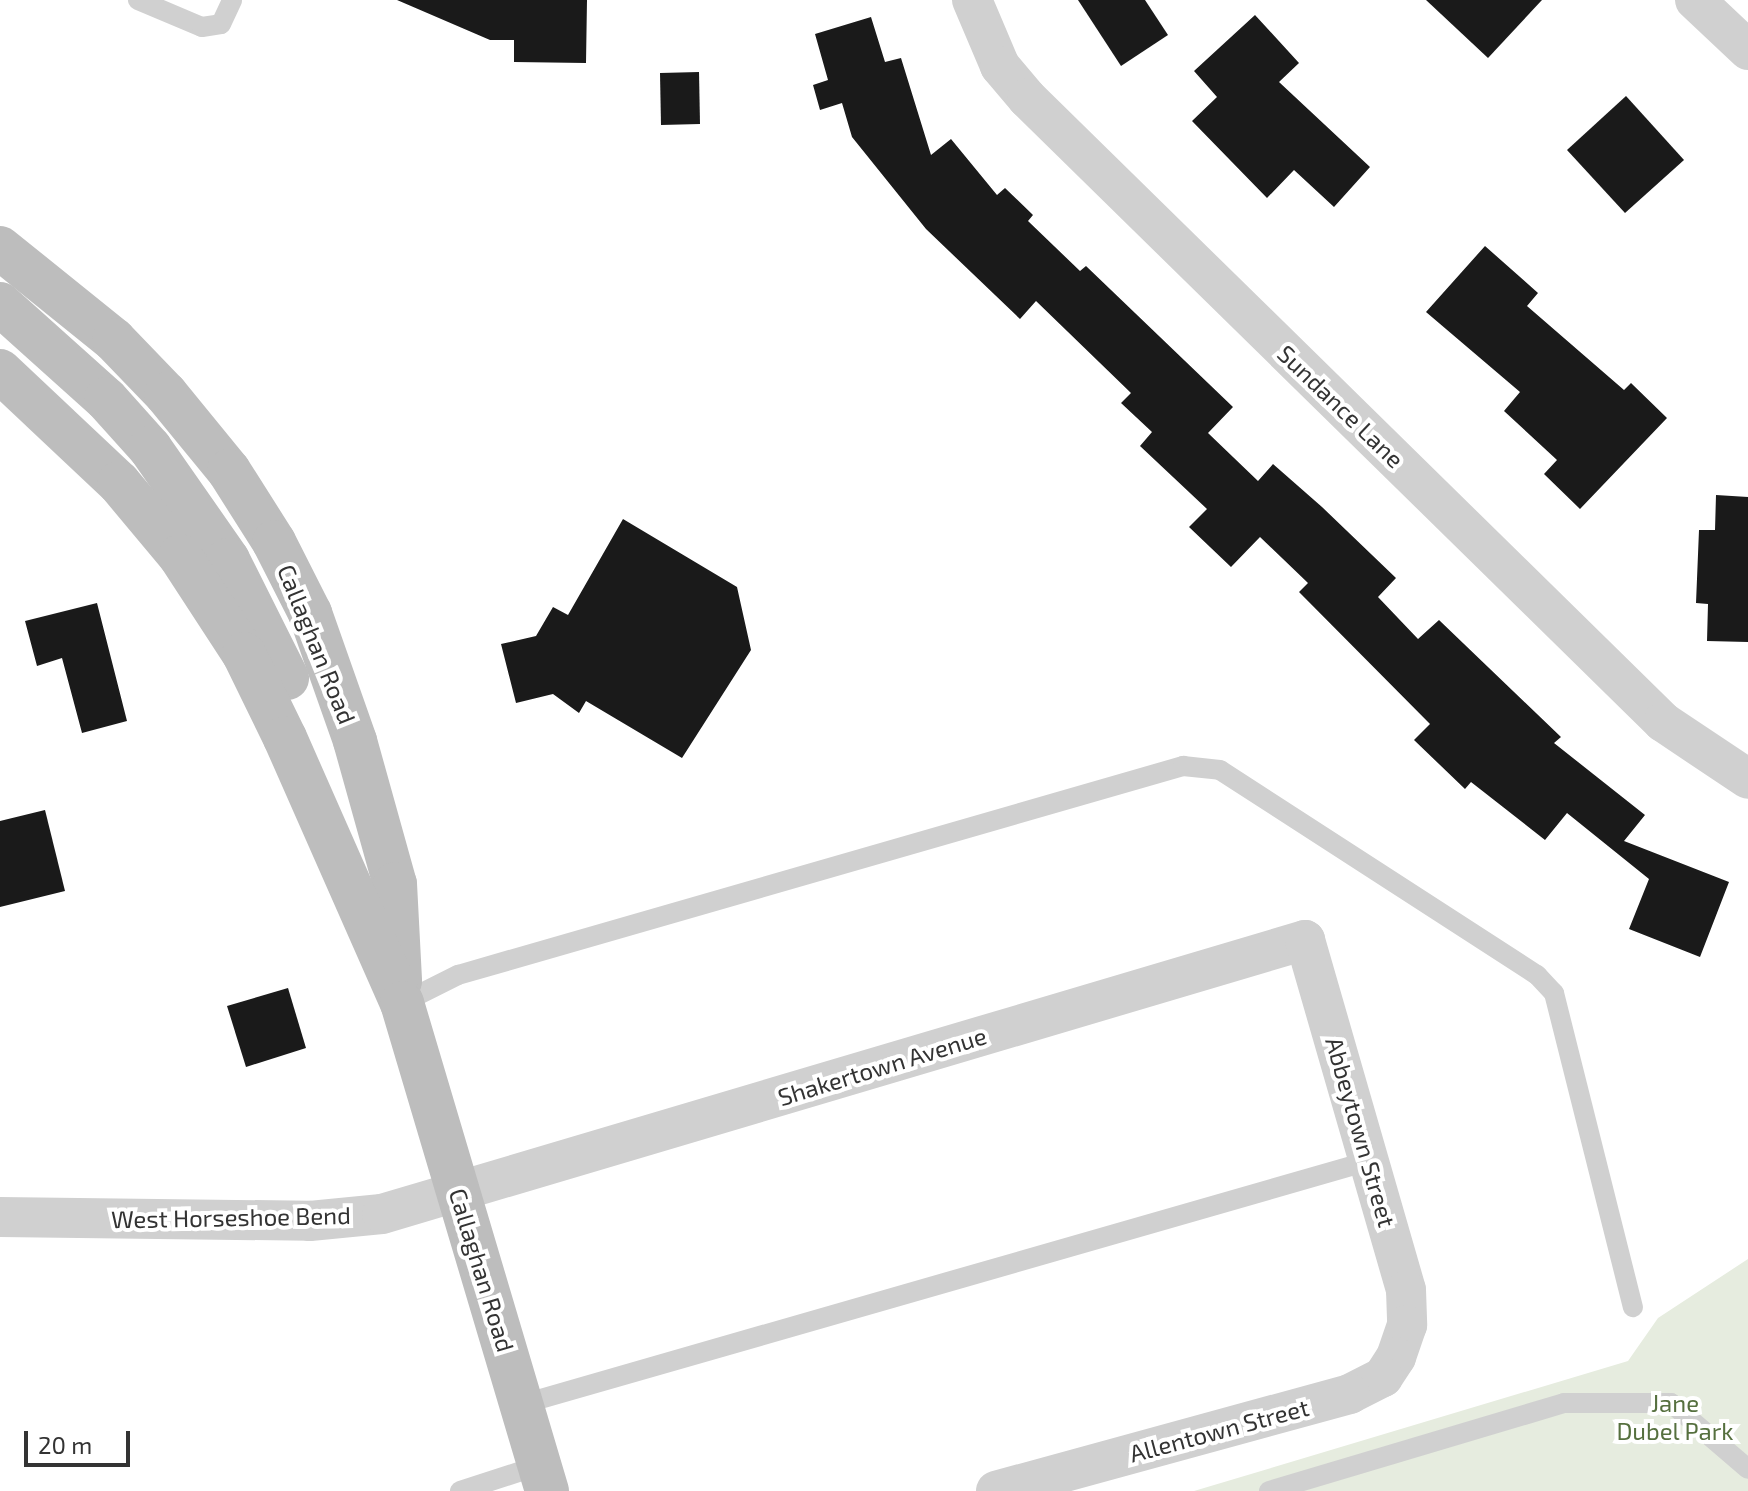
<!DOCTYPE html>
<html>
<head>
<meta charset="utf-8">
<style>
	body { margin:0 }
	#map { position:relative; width:1748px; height:1491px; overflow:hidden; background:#fff; font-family:"Exo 2",sans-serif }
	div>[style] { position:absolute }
	.green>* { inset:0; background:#e6ecdf }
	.building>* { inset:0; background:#1a1a1a }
	.service>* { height:20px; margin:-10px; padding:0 10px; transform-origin:10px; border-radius:10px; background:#d0d0d0 }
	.minor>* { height:40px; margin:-20px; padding:0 20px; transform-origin:20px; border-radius:20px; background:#d0d0d0 }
	.secondary>* { height:44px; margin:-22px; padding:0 22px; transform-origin:22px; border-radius:22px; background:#bdbdbd }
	span { translate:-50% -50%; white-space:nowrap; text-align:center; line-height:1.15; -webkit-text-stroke:8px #fff; paint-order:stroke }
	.street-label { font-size:24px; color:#333 }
	.park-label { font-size:24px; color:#56703f }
	.scale { position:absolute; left:24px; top:1431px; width:106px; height:36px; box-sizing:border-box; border:4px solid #333; border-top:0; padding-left:10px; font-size:24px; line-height:28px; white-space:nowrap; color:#333; -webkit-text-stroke:6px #fff; paint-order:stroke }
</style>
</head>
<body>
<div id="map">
	<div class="green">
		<i style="clip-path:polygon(1748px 1259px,1748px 1491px,1194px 1491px,1628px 1361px,1658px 1318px)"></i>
	</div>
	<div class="building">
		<i style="clip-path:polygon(397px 0,587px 0,586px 63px,514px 62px,514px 40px,490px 40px)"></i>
		<i style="clip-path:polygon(1078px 0,1145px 0,1168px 35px,1121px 66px)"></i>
		<i style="clip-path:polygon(1426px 0,1542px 0,1488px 58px)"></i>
		<i style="clip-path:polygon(1255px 15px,1299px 63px,1279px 82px,1370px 167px,1334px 207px,1294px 170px,1267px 198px,1192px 121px,1217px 97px,1194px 71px)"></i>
		<i style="clip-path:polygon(871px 17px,885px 62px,901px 58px,931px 155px,951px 139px,997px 195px,1005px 188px,1033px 215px,1028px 221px,1080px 271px,1086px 266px,1233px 407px,1208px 433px,1258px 481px,1273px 464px,1322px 507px,1396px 578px,1378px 597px,1418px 639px,1439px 620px,1561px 737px,1554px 743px,1645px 815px,1624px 841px,1729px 882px,1700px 957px,1629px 929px,1649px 879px,1567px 813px,1545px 840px,1471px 782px,1465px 789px,1414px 740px,1430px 724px,1299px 592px,1308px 583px,1260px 537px,1231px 567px,1189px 527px,1207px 509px,1140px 446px,1152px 432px,1121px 403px,1131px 393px,1036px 301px,1020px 319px,926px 229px,852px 137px,842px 103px,820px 110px,813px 85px,828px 80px,815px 34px)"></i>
		<i style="clip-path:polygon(699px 72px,700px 124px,661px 125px,660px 73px)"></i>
		<i style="clip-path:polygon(1626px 96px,1684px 160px,1625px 213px,1567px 150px)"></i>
		<i style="clip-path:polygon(1485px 246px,1538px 293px,1527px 306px,1624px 390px,1631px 383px,1667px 418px,1580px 509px,1544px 474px,1557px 460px,1504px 411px,1520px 392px,1426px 312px)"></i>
		<i style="clip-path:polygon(1716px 495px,1748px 497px,1748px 642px,1707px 641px,1708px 604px,1696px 603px,1699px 530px,1715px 530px)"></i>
		<i style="clip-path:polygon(623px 519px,737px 587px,751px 650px,682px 758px,586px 701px,579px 713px,553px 694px,516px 703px,501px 644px,536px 636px,553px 607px,568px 615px)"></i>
		<i style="clip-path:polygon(97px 603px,127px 721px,82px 733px,62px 658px,37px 666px,25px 621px)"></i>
		<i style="clip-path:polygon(45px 810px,65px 891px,0 907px,0 821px)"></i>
		<i style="clip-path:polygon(288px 988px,306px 1048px,246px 1067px,227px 1006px)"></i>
	</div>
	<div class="service">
		<i style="left:138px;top:0;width:69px;rotate:22.9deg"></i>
		<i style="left:202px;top:27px;width:19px;rotate:-9deg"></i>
		<i style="left:221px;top:24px;width:26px;rotate:-65deg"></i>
		<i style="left:402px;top:1003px;width:63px;rotate:-26.6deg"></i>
		<i style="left:458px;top:975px;width:755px;rotate:-16.08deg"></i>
		<i style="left:1183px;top:766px;width:37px;rotate:6deg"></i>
		<i style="left:1220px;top:770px;width:378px;rotate:32.9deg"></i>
		<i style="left:1537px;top:975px;width:25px;rotate:47deg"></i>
		<i style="left:1554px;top:993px;width:324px;rotate:75.9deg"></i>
		<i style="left:523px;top:1404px;width:880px;rotate:-16.03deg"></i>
		<i style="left:460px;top:1491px;width:84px;rotate:-18deg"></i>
		<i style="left:1269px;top:1491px;width:308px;rotate:-16.6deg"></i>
		<i style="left:1564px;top:1403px;width:107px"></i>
		<i style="left:1671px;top:1403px;width:101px;rotate:40.6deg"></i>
	</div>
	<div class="minor">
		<i style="left:972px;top:0;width:72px;rotate:67deg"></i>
		<i style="left:1000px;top:66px;width:42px;rotate:49.8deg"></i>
		<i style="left:1027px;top:98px;width:891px;rotate:44.45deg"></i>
		<i style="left:1663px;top:722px;width:102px;rotate:33.8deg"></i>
		<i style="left:1695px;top:0;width:73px;rotate:43.3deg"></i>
		<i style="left:0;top:1217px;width:310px;rotate:0.7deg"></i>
		<i style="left:310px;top:1221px;width:72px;rotate:-5.6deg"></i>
		<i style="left:382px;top:1214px;width:963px;rotate:-16.53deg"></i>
		<i style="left:1305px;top:940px;width:364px;rotate:73.9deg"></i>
		<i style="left:1406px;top:1290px;width:35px;rotate:88deg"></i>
		<i style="left:1407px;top:1325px;width:34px;rotate:109deg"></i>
		<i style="left:1396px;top:1357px;width:24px;rotate:123deg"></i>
		<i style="left:1383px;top:1377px;width:37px;rotate:153deg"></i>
		<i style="left:1350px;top:1394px;width:367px;rotate:164.7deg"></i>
	</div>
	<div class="secondary">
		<i style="left:0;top:248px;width:146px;rotate:38.9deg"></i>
		<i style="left:114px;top:340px;width:75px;rotate:46.1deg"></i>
		<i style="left:166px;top:394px;width:99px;rotate:50.7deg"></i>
		<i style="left:229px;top:471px;width:84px;rotate:57.6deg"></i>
		<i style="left:274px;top:542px;width:80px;rotate:63.1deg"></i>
		<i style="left:310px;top:613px;width:136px;rotate:70.6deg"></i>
		<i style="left:355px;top:741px;width:148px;rotate:74.4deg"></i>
		<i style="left:395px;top:884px;width:97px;rotate:87deg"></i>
		<i style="left:0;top:304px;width:142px;rotate:41.9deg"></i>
		<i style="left:106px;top:399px;width:66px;rotate:48.1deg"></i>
		<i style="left:150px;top:448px;width:136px;rotate:55.1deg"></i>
		<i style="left:228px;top:560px;width:132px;rotate:63.4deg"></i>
		<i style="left:0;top:371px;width:163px;rotate:43.3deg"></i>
		<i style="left:119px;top:483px;width:95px;rotate:50.1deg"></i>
		<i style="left:180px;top:556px;width:117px;rotate:56.9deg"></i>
		<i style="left:244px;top:654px;width:93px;rotate:64deg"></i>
		<i style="left:285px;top:738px;width:290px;rotate:66.2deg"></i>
		<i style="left:402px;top:1003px;width:509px;rotate:73.45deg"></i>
	</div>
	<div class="street-label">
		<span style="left:1341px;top:406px;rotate:44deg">Sundance Lane</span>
		<span style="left:317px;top:644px;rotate:68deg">Callaghan Road</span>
		<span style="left:882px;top:1066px;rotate:-17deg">Shakertown Avenue</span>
		<span style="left:1361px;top:1132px;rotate:74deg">Abbeytown Street</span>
		<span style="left:231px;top:1217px;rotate:-1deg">West Horseshoe Bend</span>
		<span style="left:482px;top:1270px;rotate:73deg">Callaghan Road</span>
		<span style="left:1219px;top:1430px;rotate:-15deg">Allentown Street</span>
	</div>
	<div class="park-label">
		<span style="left:1675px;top:1417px">Jane<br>Dubel Park</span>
	</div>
	<div class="scale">20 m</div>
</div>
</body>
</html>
